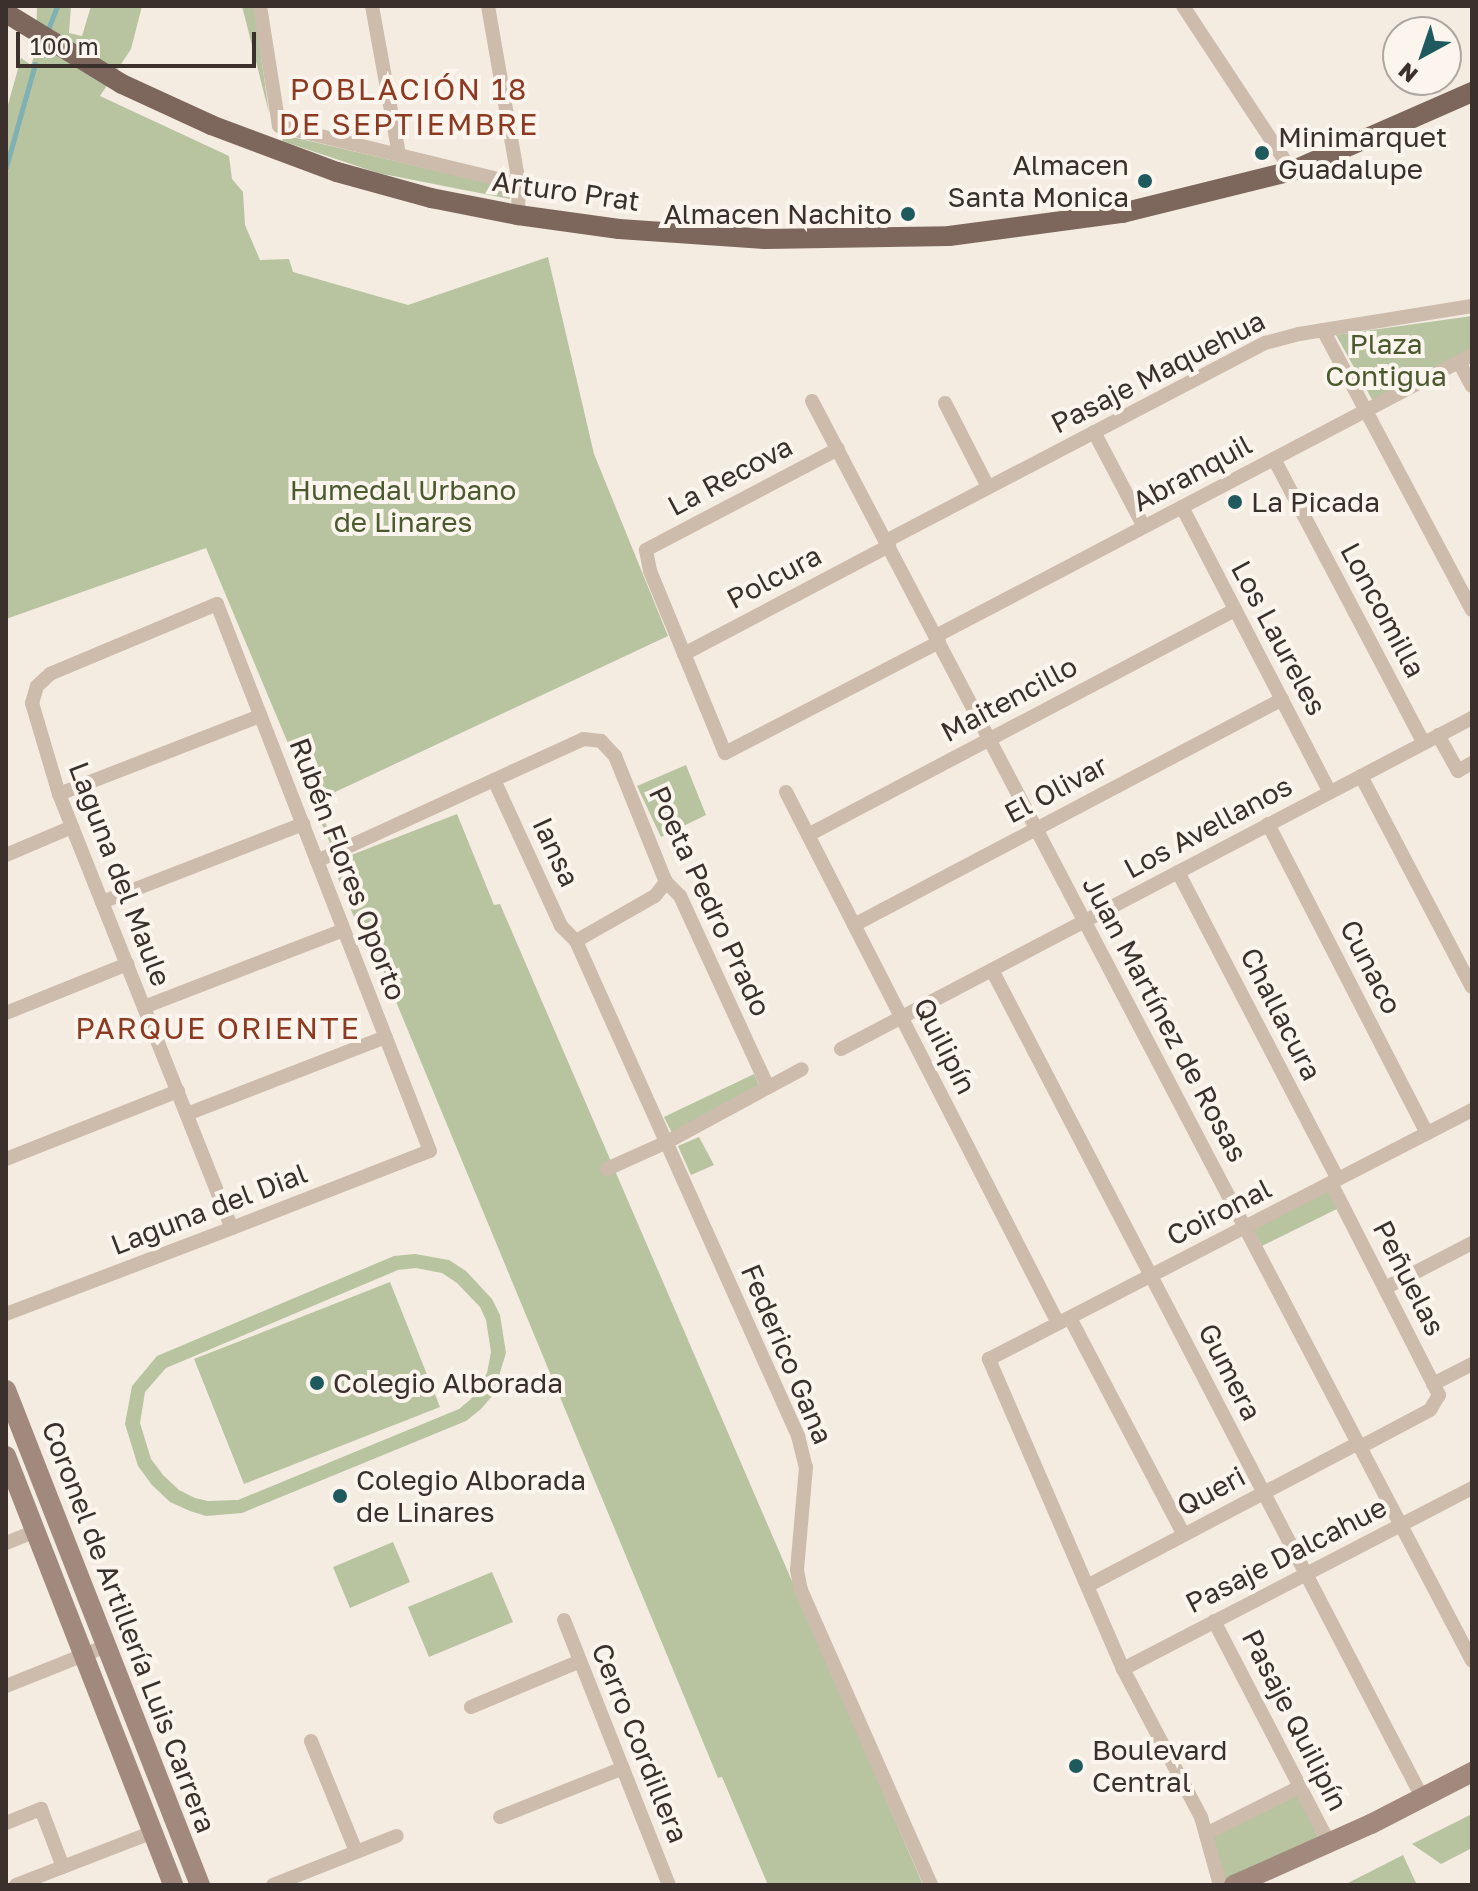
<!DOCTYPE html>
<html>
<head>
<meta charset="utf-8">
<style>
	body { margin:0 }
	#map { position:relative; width:1478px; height:1891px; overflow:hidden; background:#f4ebe1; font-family:"Golos Text",sans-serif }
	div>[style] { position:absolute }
	.green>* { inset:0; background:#b8c4a0 }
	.stream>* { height:5px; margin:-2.5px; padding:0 2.5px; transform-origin:2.5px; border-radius:2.5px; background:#7fb0b2 }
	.street>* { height:14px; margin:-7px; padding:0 7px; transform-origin:7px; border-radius:7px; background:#cdbbac }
	.secondary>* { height:20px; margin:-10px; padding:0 10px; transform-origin:10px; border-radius:10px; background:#a18a7d }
	.primary>* { height:20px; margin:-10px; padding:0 10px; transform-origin:10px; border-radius:10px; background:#7d675c }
	.dots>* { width:22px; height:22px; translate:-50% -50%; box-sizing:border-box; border:4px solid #fbf5ee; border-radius:50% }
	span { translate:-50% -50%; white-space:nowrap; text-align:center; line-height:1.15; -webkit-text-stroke:8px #fbf5ee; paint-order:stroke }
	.poi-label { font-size:28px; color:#3b302b }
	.left { translate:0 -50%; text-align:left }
	.right { translate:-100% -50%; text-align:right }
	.street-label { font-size:28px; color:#3b302b }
	.park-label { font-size:28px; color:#4a5a2e }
	.neighbourhood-label { font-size:30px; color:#8c3b22; letter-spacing:2px }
	.frame { position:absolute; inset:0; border:8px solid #3b302b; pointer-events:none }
	.north { position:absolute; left:1382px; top:16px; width:80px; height:80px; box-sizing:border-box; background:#fbf5ee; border:2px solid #aea6a0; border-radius:50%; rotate:220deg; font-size:22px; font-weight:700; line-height:32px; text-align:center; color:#3b302b }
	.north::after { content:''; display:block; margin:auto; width:28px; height:36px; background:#1f5a5e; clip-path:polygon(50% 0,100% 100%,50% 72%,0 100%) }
	.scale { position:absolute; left:16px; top:32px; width:240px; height:36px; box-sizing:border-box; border:4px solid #3b302b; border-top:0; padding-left:10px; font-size:24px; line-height:28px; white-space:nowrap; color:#3b302b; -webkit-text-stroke:6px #fbf5ee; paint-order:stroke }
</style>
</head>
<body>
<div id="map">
	<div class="green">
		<i style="clip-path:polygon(37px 6px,71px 6px,69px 33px,82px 36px,91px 6px,142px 6px,131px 49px,100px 96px,229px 156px,232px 179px,243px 192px,245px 225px,260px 260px,289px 259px,293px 272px,408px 305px,548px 257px,594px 454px,668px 636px,316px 801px,341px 859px,457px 814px,494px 905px,500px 904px,923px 1885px,768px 1885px,722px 1777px,718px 1778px,380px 963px,373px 964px,332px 863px,337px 860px,206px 548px,6px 619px,6px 112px,21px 58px,31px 65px,36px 51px)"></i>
		<i style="clip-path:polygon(242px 6px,254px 6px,269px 113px)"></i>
		<i style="clip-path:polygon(284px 135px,510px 188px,510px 199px,378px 173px,282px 141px)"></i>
		<i style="clip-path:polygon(1472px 316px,1472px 351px,1374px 403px,1336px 335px)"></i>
		<i style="clip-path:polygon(686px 765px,706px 815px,661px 837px,637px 786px)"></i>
		<i style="clip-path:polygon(754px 1074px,759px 1085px,672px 1133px,664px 1117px)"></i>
		<i style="clip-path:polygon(699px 1137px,714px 1165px,691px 1175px,678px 1146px)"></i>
		<i style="clip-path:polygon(1330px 1188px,1341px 1207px,1260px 1247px,1250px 1229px)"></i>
		<i style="clip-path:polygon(evenodd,415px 1254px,449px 1260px,466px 1271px,492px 1299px,500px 1315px,506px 1353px,493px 1395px,481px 1409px,466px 1421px,242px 1513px,206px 1516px,190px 1511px,170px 1502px,152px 1485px,138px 1466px,125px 1424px,132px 1386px,157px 1356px,394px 1256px,415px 1254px,416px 1268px,442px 1273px,457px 1283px,480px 1307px,486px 1320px,491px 1352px,487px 1373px,471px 1399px,459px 1409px,238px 1500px,208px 1501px,195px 1498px,179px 1490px,163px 1475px,151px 1459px,140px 1423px,145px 1392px,166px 1368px,398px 1270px,416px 1268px)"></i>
		<i style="clip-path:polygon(390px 1282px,440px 1407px,244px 1484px,194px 1359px)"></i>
		<i style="clip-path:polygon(393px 1542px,410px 1582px,350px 1608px,333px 1567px)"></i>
		<i style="clip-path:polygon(492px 1572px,513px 1622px,429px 1657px,408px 1607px)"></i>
		<i style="clip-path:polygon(1299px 1793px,1320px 1842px,1223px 1883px,1212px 1835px)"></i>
		<i style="clip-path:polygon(1472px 1814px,1472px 1848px,1441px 1864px,1412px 1844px)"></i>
		<i style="clip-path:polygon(1403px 1855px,1417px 1885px,1344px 1885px)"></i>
	</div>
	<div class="stream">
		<i style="left:49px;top:27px;width:22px;rotate:-69deg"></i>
		<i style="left:6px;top:167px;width:107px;rotate:-74.3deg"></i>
	</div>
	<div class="street">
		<i style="left:260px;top:6px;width:121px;rotate:81deg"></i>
		<i style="left:279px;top:126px;width:247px;rotate:13.6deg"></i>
		<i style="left:372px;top:6px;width:151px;rotate:79.7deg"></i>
		<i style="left:488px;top:6px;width:181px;rotate:80.1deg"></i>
		<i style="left:519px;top:184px;width:31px;rotate:92deg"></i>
		<i style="left:1183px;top:6px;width:198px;rotate:56.6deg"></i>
		<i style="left:1323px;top:330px;width:317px;rotate:62deg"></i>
		<i style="left:1459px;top:362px;width:27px;rotate:62deg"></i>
		<i style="left:812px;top:401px;width:1422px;rotate:62.35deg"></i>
		<i style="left:945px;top:403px;width:94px;rotate:62.9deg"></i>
		<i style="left:1094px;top:432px;width:107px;rotate:62.2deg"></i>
		<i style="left:838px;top:449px;width:217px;rotate:152.3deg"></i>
		<i style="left:646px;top:550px;width:21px;rotate:79deg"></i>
		<i style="left:650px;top:571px;width:197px;rotate:67.6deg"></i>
		<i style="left:725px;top:753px;width:241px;rotate:-27.4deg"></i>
		<i style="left:1274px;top:459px;width:321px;rotate:62.2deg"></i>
		<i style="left:1182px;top:507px;width:321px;rotate:62.6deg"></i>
		<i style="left:886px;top:541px;width:428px;rotate:-27.6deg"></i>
		<i style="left:1265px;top:343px;width:35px;rotate:-15deg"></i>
		<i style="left:1299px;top:334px;width:175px;rotate:-9.2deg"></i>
		<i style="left:936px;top:636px;width:605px;rotate:-27.67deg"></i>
		<i style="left:684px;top:654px;width:232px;rotate:-27.8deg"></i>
		<i style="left:1438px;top:735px;width:41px;rotate:60.9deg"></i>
		<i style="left:1458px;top:771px;width:16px;rotate:-30deg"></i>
		<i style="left:1361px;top:776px;width:238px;rotate:62.3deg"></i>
		<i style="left:494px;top:780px;width:161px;rotate:65.3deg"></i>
		<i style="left:561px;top:926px;width:21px;rotate:45deg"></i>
		<i style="left:576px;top:941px;width:543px;rotate:65.84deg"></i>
		<i style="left:798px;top:1436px;width:32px;rotate:76deg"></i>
		<i style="left:806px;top:1467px;width:103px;rotate:95deg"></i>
		<i style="left:797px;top:1570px;width:20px;rotate:79deg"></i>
		<i style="left:801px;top:1590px;width:322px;rotate:66.2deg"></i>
		<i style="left:786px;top:792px;width:597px;rotate:62.88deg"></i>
		<i style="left:59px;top:794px;width:216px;rotate:-21.2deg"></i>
		<i style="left:1268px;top:824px;width:348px;rotate:62.8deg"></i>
		<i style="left:808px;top:835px;width:483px;rotate:-27.8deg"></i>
		<i style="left:6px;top:855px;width:72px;rotate:-23deg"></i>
		<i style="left:317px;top:861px;width:293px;rotate:-24.6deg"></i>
		<i style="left:583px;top:739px;width:18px;rotate:6deg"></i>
		<i style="left:601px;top:741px;width:21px;rotate:47deg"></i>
		<i style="left:615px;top:756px;width:136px;rotate:68deg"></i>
		<i style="left:666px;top:882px;width:20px;rotate:45deg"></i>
		<i style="left:680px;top:896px;width:210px;rotate:65.3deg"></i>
		<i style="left:1178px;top:872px;width:346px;rotate:62.5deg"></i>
		<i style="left:102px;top:902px;width:216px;rotate:-21.2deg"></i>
		<i style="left:854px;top:925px;width:484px;rotate:-27.8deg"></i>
		<i style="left:576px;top:941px;width:91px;rotate:-29.7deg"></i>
		<i style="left:655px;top:896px;width:18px;rotate:-52deg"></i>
		<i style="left:992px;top:970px;width:932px;rotate:62.53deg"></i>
		<i style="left:144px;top:1007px;width:214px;rotate:-21.1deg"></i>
		<i style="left:6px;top:1013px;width:131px;rotate:-22deg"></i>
		<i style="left:841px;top:1049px;width:713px;rotate:-27.68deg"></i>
		<i style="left:187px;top:1114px;width:213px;rotate:-21.2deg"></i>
		<i style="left:6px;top:1159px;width:185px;rotate:-21.6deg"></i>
		<i style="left:607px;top:1169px;width:66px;rotate:-24.2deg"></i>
		<i style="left:667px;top:1142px;width:153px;rotate:-28.4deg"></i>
		<i style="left:1331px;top:1183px;width:238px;rotate:63deg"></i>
		<i style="left:1439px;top:1395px;width:17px;rotate:121deg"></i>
		<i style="left:1430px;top:1410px;width:79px;rotate:152.1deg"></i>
		<i style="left:1385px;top:1288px;width:98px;rotate:-27.3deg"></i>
		<i style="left:6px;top:1314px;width:242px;rotate:-20.8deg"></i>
		<i style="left:232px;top:1228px;width:212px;rotate:-21.3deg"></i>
		<i style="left:430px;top:1151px;width:587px;rotate:-111.28deg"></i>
		<i style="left:217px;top:604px;width:181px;rotate:157.3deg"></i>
		<i style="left:50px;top:674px;width:18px;rotate:137deg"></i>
		<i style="left:37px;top:686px;width:18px;rotate:106deg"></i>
		<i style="left:32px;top:703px;width:95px;rotate:73.5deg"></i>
		<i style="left:59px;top:794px;width:467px;rotate:68.3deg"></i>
		<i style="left:1070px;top:1318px;width:245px;rotate:62.3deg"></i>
		<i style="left:1433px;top:1384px;width:44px;rotate:-27.1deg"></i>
		<i style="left:6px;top:1543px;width:31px;rotate:-22deg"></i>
		<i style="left:1089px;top:1585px;width:304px;rotate:-27.8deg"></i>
		<i style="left:564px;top:1620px;width:285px;rotate:68.4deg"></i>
		<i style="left:1214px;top:1621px;width:250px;rotate:62.6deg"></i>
		<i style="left:1123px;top:1669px;width:393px;rotate:-27.4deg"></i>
		<i style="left:6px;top:1686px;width:108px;rotate:-21.8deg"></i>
		<i style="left:471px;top:1707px;width:116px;rotate:-22.8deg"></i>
		<i style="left:311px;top:1741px;width:119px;rotate:67.8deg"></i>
		<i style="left:500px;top:1817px;width:132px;rotate:-21.7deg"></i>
		<i style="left:6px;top:1823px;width:38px;rotate:-22deg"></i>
		<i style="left:41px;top:1809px;width:62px;rotate:69.2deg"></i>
		<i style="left:1206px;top:1834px;width:105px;rotate:-26.6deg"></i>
		<i style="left:16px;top:1885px;width:147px;rotate:-21.1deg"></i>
		<i style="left:273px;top:1885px;width:133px;rotate:-21.6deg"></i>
		<i style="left:1220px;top:1885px;width:71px;rotate:-105.6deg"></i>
		<i style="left:1201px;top:1817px;width:167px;rotate:-117.8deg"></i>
		<i style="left:1123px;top:1669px;width:338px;rotate:-113.4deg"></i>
		<i style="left:989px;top:1359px;width:543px;rotate:-27.27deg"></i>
	</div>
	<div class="secondary">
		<i style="left:6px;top:1390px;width:532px;rotate:68.6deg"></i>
		<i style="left:6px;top:1456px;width:460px;rotate:68.7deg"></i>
		<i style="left:1234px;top:1885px;width:150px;rotate:-24deg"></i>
		<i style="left:1371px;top:1824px;width:114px;rotate:-27.2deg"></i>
	</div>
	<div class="primary">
		<i style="left:6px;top:13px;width:136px;rotate:31.5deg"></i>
		<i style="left:122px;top:84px;width:98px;rotate:24.7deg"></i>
		<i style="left:211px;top:125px;width:134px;rotate:20.5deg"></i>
		<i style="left:337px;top:172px;width:98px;rotate:15.5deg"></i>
		<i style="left:431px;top:198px;width:89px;rotate:11.1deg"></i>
		<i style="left:518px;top:215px;width:102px;rotate:7.9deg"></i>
		<i style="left:619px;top:229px;width:147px;rotate:3.9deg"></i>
		<i style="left:766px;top:239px;width:183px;rotate:-0.9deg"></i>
		<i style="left:949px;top:236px;width:175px;rotate:-7.6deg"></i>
		<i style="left:1122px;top:213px;width:175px;rotate:-13.9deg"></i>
		<i style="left:1292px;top:171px;width:197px;rotate:-23.7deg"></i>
	</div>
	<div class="dots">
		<i style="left:1262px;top:153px;background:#1f5a5e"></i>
		<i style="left:1145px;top:181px;background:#1f5a5e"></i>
		<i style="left:908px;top:214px;background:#1f5a5e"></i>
		<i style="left:1235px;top:502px;background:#1f5a5e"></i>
		<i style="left:317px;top:1383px;background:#1f5a5e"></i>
		<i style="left:340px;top:1496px;background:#1f5a5e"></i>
		<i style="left:1076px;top:1766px;background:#1f5a5e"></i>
	</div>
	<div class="poi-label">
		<span class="left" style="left:1278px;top:153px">Minimarquet<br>Guadalupe</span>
		<span class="right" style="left:1129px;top:181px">Almacen<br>Santa Monica</span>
		<span class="right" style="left:892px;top:214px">Almacen Nachito</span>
		<span class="left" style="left:1251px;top:502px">La Picada</span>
		<span class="left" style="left:333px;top:1383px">Colegio Alborada</span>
		<span class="left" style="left:356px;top:1496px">Colegio Alborada<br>de Linares</span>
		<span class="left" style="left:1092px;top:1766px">Boulevard<br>Central</span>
	</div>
	<div class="street-label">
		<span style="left:566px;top:191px;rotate:8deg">Arturo Prat</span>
		<span style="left:1158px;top:372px;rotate:-27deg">Pasaje Maquehua</span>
		<span style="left:1192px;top:473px;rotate:-28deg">Abranquil</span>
		<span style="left:730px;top:476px;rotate:-28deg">La Recova</span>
		<span style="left:774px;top:577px;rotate:-28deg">Polcura</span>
		<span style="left:1383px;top:610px;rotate:62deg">Loncomilla</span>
		<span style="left:1279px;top:638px;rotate:62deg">Los Laureles</span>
		<span style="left:1009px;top:699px;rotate:-28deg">Maitencillo</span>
		<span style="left:1056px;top:789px;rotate:-28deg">El Olivar</span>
		<span style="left:1208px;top:827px;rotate:-28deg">Los Avellanos</span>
		<span style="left:556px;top:852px;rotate:65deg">Iansa</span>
		<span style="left:348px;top:869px;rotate:69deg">Rubén Flores Oporto</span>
		<span style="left:120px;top:874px;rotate:69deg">Laguna del Maule</span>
		<span style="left:710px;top:901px;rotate:65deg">Poeta Pedro Prado</span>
		<span style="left:1371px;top:967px;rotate:63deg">Cunaco</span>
		<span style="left:1281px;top:1014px;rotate:63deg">Challacura</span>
		<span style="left:1165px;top:1019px;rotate:62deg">Juan Martínez de Rosas</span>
		<span style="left:945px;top:1046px;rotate:63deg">Quilipín</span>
		<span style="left:209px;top:1209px;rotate:-21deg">Laguna del Dial</span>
		<span style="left:1219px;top:1212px;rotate:-27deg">Coironal</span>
		<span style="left:1409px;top:1278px;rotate:63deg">Peñuelas</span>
		<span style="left:787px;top:1354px;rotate:67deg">Federico Gana</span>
		<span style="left:1230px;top:1372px;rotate:63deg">Gumera</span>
		<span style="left:1211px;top:1491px;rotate:-28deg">Queri</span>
		<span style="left:1286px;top:1555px;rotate:-27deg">Pasaje Dalcahue</span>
		<span style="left:129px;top:1627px;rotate:69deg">Coronel de Artillería Luis Carrera</span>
		<span style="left:1295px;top:1720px;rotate:63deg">Pasaje Quilipín</span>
		<span style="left:640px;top:1743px;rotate:68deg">Cerro Cordillera</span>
	</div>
	<div class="park-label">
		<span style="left:1386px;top:360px">Plaza<br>Contigua</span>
		<span style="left:403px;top:506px">Humedal Urbano<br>de Linares</span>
	</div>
	<div class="neighbourhood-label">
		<span style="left:409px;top:106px">POBLACIÓN 18<br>DE SEPTIEMBRE</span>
		<span style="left:218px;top:1028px">PARQUE ORIENTE</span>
	</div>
	<div class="frame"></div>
	<div class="north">N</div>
	<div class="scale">100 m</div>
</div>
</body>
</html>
